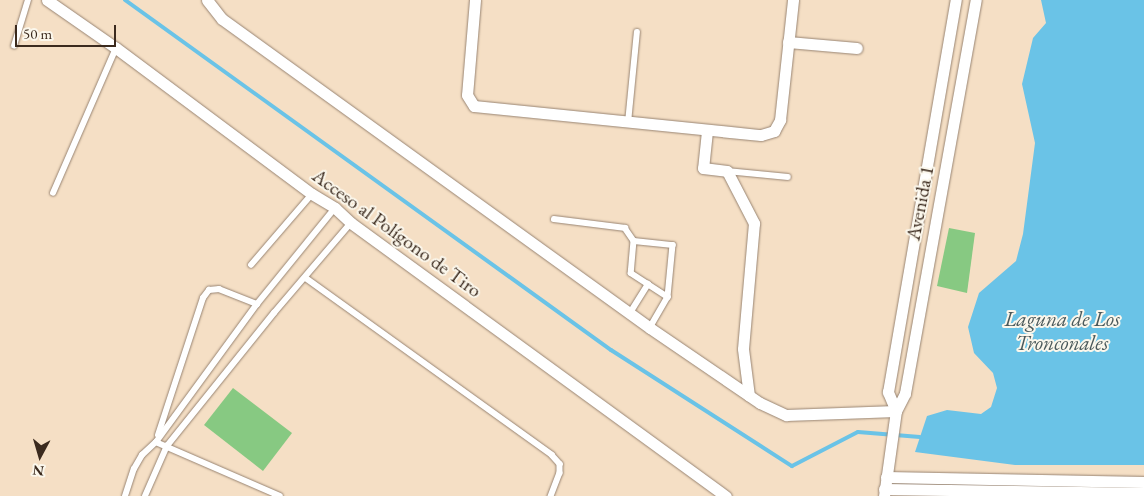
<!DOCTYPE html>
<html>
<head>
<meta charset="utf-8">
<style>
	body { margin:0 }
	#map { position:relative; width:1144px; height:496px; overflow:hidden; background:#f5dfc5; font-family:"EB Garamond",serif }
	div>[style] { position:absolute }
	.green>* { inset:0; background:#87c982 }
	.water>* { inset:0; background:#6ac3e7 }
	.stream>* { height:4px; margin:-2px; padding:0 2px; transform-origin:2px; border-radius:2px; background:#6ac3e7 }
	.roads { filter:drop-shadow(0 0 1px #988472) drop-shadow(0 0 1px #988472) }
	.lane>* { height:5.5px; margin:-2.75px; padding:0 2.75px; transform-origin:2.75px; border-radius:2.75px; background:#fff }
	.street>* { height:11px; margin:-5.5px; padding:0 5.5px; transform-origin:5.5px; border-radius:5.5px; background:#fff }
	span { translate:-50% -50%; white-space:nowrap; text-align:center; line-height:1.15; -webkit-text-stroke:4px #fbf7ec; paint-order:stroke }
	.street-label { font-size:20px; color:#3b2a1e }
	.water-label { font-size:21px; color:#49585a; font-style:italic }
	.north { position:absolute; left:15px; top:431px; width:50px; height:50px; -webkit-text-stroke:4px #fbf7ec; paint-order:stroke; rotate:186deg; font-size:14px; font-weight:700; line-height:20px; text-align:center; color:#3b2a1e }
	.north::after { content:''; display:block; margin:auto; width:18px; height:22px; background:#3b2a1e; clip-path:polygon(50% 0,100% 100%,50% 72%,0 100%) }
	.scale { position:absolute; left:15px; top:25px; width:101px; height:22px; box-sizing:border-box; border:2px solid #3b2a1e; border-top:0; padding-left:6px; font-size:15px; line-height:18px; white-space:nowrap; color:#3b2a1e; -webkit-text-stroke:4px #fbf7ec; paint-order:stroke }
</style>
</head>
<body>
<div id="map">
	<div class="green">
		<i style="clip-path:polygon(949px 228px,975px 233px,967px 293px,937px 286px)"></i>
		<i style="clip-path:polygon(233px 388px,292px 433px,263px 471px,204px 425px)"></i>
	</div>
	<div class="water">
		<i style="clip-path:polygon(1041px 0,1144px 0,1144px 465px,1015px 465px,915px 452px,927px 416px,947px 410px,981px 414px,991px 407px,997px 388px,993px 373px,974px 353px,968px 327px,979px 293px,1016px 261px,1023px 234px,1035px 143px,1022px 84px,1033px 38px,1046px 23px)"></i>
	</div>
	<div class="stream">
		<i style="left:125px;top:0;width:599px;rotate:35.76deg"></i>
		<i style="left:611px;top:350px;width:215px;rotate:32.7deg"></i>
		<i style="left:792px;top:466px;width:74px;rotate:-27.3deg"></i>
		<i style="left:858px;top:432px;width:62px;rotate:4.6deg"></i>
	</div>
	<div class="roads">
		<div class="lane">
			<i style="left:14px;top:46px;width:48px;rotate:-73.1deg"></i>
			<i style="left:628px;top:123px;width:91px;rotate:-84.4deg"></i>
			<i style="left:727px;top:171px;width:61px;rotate:5.6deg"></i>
			<i style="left:53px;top:193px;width:158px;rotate:-66.5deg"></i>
			<i style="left:554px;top:219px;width:72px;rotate:7.2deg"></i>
			<i style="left:625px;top:228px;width:16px;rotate:55deg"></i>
			<i style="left:634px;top:241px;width:39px;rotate:6deg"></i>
			<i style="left:673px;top:245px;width:52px;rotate:95.5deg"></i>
			<i style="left:668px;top:297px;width:36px;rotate:120deg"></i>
			<i style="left:634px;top:241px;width:32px;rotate:95deg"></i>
			<i style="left:631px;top:273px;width:44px;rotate:33deg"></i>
			<i style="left:251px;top:265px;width:94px;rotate:-49.3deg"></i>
			<i style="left:306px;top:278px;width:303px;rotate:35.7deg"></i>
			<i style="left:552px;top:455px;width:12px;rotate:48deg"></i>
			<i style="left:560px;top:464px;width:9px;rotate:90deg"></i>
			<i style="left:560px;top:473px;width:25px;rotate:111deg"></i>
			<i style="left:630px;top:313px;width:34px;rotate:-58deg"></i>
			<i style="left:158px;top:435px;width:144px;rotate:-71.8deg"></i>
			<i style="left:203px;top:298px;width:10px;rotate:-53deg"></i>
			<i style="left:209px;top:290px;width:10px;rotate:-6deg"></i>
			<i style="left:219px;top:289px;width:41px;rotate:21.5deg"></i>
			<i style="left:156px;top:442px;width:171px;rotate:-53.8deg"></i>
			<i style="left:257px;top:304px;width:124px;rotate:-50.9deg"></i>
			<i style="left:125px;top:496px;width:28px;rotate:-72deg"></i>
			<i style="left:134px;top:469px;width:16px;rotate:-60deg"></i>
			<i style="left:142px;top:455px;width:19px;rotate:-43deg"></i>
			<i style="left:156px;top:442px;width:135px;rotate:23.5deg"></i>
			<i style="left:145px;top:496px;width:55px;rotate:-66.3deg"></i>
			<i style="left:167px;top:446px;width:171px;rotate:-51.2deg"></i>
			<i style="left:274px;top:313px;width:118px;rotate:-49.5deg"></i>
		</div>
		<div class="street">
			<i style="left:47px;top:0;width:84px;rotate:34.8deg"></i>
			<i style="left:116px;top:48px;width:244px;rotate:36.7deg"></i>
			<i style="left:312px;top:194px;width:27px;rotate:31deg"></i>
			<i style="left:335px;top:208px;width:22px;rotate:43deg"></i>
			<i style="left:351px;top:223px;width:464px;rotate:36.1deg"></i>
			<i style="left:207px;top:0;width:24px;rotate:52deg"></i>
			<i style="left:222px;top:19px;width:528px;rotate:35.83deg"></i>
			<i style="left:650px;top:328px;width:133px;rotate:34.3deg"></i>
			<i style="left:760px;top:403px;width:29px;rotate:25deg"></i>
			<i style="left:786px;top:415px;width:110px;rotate:-2.1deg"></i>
			<i style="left:475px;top:0;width:95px;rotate:94.8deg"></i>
			<i style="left:467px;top:95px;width:13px;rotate:58deg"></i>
			<i style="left:474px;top:106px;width:288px;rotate:5.8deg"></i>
			<i style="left:761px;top:135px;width:14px;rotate:-17deg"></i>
			<i style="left:774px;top:131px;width:13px;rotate:-61deg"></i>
			<i style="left:780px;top:120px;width:121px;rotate:-83.8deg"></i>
			<i style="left:788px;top:42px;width:69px;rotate:5deg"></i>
			<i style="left:707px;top:131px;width:37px;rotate:96deg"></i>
			<i style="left:703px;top:168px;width:24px;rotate:7deg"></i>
			<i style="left:727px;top:171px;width:59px;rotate:62.6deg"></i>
			<i style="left:754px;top:223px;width:126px;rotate:95deg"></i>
			<i style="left:743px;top:349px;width:47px;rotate:82.7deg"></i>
			<i style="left:896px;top:411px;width:21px;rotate:-113deg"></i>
			<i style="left:888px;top:392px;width:398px;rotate:-80.2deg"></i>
			<i style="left:886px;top:477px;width:258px;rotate:1.1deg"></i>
			<i style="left:884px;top:489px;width:260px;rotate:0.9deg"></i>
			<i style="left:884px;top:496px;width:86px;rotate:-82deg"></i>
			<i style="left:896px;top:411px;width:20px;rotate:-63deg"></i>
			<i style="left:905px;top:393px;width:399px;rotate:-79.8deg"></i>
		</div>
	</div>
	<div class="street-label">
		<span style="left:920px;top:203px;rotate:-79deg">Avenida 1</span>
		<span style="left:397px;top:233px;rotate:36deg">Acceso al Polígono de Tiro</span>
	</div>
	<div class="water-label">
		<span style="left:1062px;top:331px">Laguna de Los<br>Tronconales</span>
	</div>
	<div class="north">N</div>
	<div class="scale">50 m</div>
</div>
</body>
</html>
